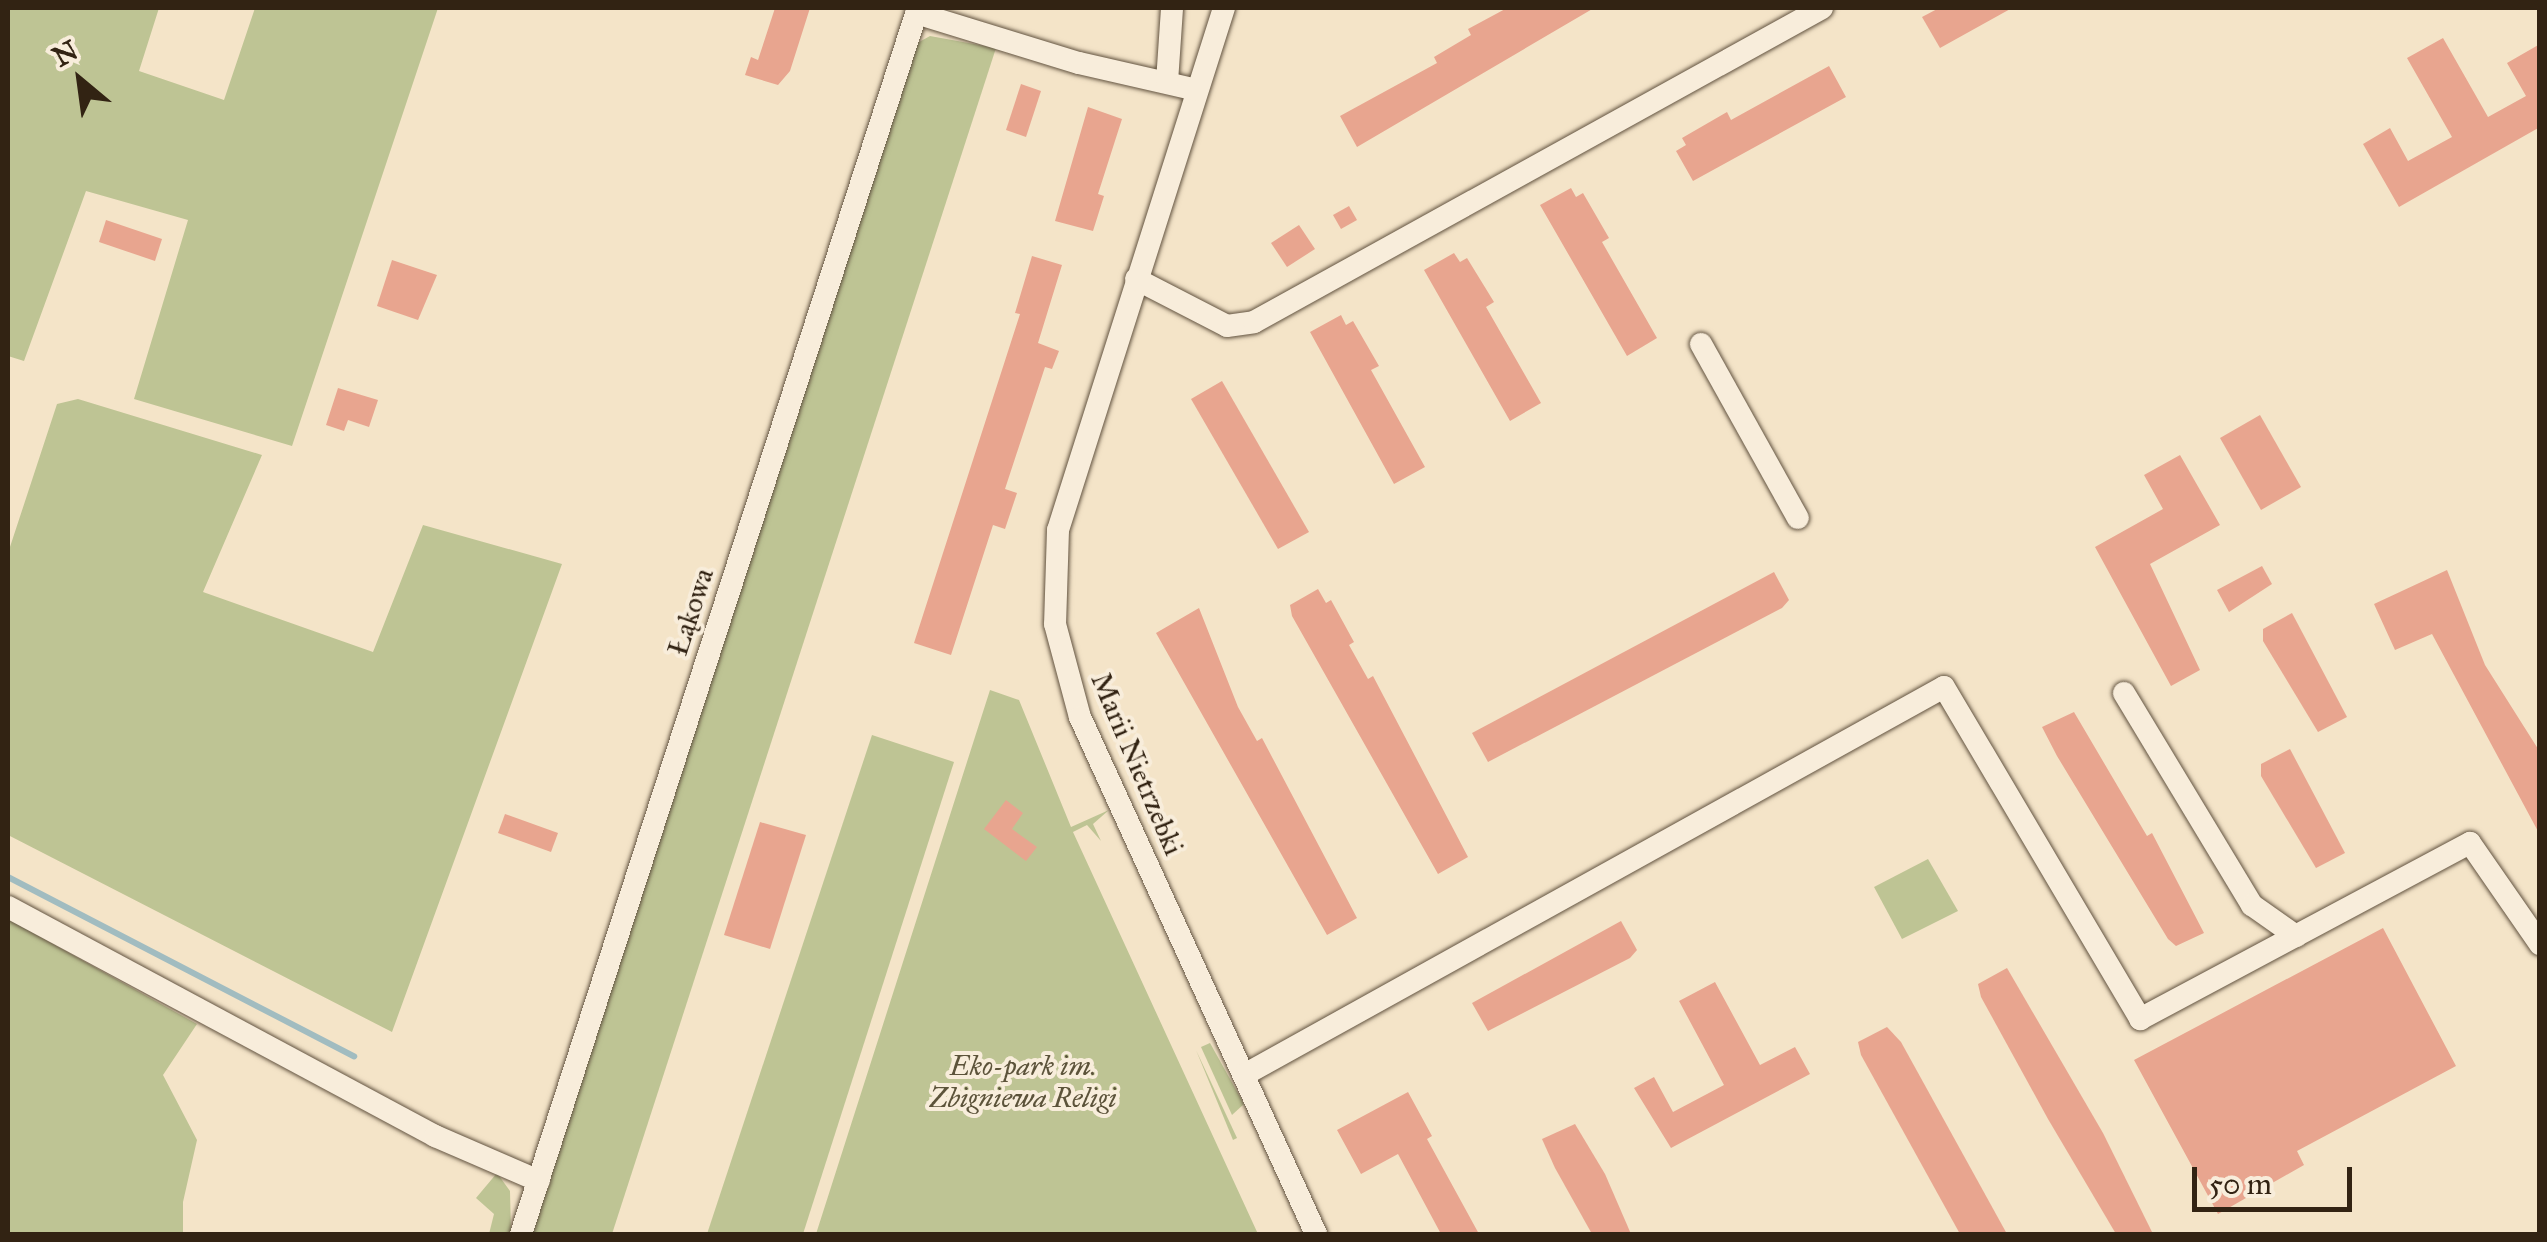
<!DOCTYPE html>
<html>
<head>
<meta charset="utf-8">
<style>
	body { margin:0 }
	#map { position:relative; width:2547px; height:1242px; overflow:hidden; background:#f4e4c8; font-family:"IM FELL Great Primer",serif }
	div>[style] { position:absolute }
	.green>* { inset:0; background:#bec494 }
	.stream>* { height:6px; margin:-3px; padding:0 3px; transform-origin:3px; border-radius:3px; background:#a1bcc0 }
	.building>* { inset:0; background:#e8a58f }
	.roads { filter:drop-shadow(0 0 2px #625340) drop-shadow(0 0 2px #625340) }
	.minor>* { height:22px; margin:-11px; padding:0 11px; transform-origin:11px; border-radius:11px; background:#f8eddb }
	span { translate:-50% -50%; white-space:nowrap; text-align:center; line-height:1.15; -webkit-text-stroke:8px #f8eddb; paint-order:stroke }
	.street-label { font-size:28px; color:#322313 }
	.park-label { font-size:28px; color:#5c533a; font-style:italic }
	.frame { position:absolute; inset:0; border:10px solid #322313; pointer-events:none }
	.north { position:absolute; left:30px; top:30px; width:100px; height:100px; -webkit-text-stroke:8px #f8eddb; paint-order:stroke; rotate:331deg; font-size:28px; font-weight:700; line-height:40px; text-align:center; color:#322313 }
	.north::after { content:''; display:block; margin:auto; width:35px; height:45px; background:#322313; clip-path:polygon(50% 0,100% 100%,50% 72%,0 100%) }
	.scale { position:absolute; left:2192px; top:1167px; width:160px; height:45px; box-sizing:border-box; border:5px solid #322313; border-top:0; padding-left:12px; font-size:30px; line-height:35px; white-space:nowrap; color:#322313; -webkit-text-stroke:8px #f8eddb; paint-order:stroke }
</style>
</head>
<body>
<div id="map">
	<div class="green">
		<i style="clip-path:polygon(8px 8px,159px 8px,139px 71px,224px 100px,255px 8px,438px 8px,292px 446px,134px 399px,188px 220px,86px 191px,24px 361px,8px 356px)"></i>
		<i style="clip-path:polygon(930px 36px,996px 48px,612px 1234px,532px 1234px,910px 47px)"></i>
		<i style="clip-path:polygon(78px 399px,262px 455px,203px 592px,373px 652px,423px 525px,562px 564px,392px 1032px,8px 835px,8px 553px,57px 404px)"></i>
		<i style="clip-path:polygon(990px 690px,1019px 700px,1071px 827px,1109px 810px,1093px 824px,1101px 841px,1087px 825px,1073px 832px,1258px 1234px,816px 1234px)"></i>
		<i style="clip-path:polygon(872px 735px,954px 762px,803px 1234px,707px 1234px)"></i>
		<i style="clip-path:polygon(1928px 859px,1958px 911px,1902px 939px,1874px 887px)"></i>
		<i style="clip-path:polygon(8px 919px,197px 1024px,163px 1075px,197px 1140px,183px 1202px,183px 1234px,8px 1234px)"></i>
		<i style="clip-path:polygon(1210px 1043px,1244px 1104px,1232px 1115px,1201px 1047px)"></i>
		<i style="clip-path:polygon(1196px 1050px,1237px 1138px,1233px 1140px)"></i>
		<i style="clip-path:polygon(497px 1173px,510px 1191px,511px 1234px,489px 1234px,494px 1214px,476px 1198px)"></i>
	</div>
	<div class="stream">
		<i style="left:8px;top:877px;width:390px;rotate:27.4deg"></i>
	</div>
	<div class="building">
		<i style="clip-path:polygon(775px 8px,810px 8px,790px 71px,778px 85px,745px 75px,751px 57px,758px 60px)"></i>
		<i style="clip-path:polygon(1507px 8px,1594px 8px,1357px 147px,1340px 116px,1437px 63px,1434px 57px,1471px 35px,1468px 29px)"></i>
		<i style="clip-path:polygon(1939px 8px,2012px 8px,1940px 48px,1922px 17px)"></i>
		<i style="clip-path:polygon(2443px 38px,2488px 117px,2526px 96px,2507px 63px,2540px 44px,2540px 127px,2399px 207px,2363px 144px,2390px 128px,2408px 161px,2452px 137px,2407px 58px)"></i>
		<i style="clip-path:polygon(1829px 66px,1846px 97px,1693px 181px,1676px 151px,1686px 145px,1682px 138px,1727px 112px,1731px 120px)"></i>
		<i style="clip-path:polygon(1021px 84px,1041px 91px,1026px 137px,1006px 130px)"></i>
		<i style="clip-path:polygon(1088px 107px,1122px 119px,1098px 194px,1104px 196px,1093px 231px,1055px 221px)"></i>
		<i style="clip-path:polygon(1571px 188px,1576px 197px,1583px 193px,1609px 238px,1602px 242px,1657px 338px,1627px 356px,1540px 205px)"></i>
		<i style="clip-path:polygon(1349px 206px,1357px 220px,1341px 229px,1333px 215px)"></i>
		<i style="clip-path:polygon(106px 220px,162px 239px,155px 261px,99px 242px)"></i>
		<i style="clip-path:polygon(1299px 225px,1315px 249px,1287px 267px,1271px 243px)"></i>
		<i style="clip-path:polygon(1454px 253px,1460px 262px,1467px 258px,1494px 302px,1486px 307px,1541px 403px,1510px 421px,1424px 270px)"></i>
		<i style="clip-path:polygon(1032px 256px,1062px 265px,1038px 343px,1059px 351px,1052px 369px,1045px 367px,1005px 489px,1017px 493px,1005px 529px,993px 525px,951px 655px,914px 643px,1020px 314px,1015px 313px)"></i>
		<i style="clip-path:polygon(392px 260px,437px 275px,418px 320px,377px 306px)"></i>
		<i style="clip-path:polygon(1341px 315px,1346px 325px,1353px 321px,1379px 366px,1371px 370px,1425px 467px,1394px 484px,1310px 332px)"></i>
		<i style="clip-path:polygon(1222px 381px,1309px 532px,1278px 549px,1191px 399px)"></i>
		<i style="clip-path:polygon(338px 388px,378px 400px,369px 427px,348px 420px,344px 431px,326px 425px)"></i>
		<i style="clip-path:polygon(2260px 415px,2301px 487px,2261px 510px,2220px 438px)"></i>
		<i style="clip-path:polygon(2180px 455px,2220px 525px,2150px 564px,2200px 670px,2171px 686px,2095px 547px,2163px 509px,2144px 475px)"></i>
		<i style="clip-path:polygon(2262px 566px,2272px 584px,2229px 612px,2217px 590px)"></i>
		<i style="clip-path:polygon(2447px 570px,2485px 665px,2540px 752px,2540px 835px,2432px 634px,2395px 650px,2374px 604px)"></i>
		<i style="clip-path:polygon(1774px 572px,1789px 600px,1782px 608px,1488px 762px,1472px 733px)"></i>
		<i style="clip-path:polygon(1318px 589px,1326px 603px,1331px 600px,1354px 642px,1349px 645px,1368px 679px,1373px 676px,1468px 857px,1438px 874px,1292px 616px,1290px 605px)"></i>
		<i style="clip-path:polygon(1199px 608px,1238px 707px,1257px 741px,1262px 738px,1357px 918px,1327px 935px,1156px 633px)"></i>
		<i style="clip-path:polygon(2292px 613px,2347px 717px,2318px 732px,2263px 641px,2263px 629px)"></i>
		<i style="clip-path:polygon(2074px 712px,2147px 836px,2152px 833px,2204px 933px,2176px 946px,2168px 939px,2057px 756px,2042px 727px)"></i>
		<i style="clip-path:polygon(2290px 749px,2345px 853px,2316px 868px,2261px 776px,2261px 764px)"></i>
		<i style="clip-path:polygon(1006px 800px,1023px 813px,1012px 829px,1037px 847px,1026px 861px,984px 829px)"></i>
		<i style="clip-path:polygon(505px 814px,558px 833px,551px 852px,498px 833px)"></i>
		<i style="clip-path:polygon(760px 822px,806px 835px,770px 949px,724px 935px)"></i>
		<i style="clip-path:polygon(1621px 921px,1637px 950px,1630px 958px,1488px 1031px,1472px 1003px)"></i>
		<i style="clip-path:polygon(2383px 928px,2456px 1066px,2297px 1151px,2304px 1165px,2218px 1214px,2134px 1060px)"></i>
		<i style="clip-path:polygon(2007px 968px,2103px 1133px,2153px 1234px,2116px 1234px,2048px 1119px,1981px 997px,1978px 984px)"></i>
		<i style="clip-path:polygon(1715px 982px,1760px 1065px,1795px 1047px,1810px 1074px,1671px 1148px,1634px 1088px,1654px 1077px,1673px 1112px,1724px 1085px,1679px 1001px)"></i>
		<i style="clip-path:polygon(1887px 1027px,1901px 1042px,2007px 1234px,1960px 1234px,1861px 1055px,1858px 1042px)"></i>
		<i style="clip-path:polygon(1408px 1092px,1432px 1136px,1427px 1139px,1479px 1234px,1441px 1234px,1398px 1154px,1361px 1174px,1337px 1130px)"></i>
		<i style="clip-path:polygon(1575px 1124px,1605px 1174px,1631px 1234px,1592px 1234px,1555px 1168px,1542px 1139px)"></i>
	</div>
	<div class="roads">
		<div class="minor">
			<i style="left:1224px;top:8px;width:548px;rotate:107.64deg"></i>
			<i style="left:1058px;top:530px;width:94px;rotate:91.8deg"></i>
			<i style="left:1055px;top:624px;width:96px;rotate:75deg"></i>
			<i style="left:1080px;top:717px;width:568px;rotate:65.46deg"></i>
			<i style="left:916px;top:13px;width:170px;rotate:17.1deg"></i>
			<i style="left:1079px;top:63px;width:121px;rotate:12.9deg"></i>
			<i style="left:1167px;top:82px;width:74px;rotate:-86.1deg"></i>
			<i style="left:1136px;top:279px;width:102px;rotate:27.3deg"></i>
			<i style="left:1227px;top:326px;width:27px;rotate:-8deg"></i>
			<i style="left:1254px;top:322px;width:649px;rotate:-28.93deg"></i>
			<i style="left:1701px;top:344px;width:199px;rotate:60.9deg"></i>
			<i style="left:2124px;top:693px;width:248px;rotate:58.9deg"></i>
			<i style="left:2252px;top:905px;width:54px;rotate:35.2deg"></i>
			<i style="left:8px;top:907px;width:485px;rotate:28.2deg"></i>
			<i style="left:435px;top:1136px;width:113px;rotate:23.4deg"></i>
			<i style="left:1244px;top:1075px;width:800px;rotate:-29deg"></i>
			<i style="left:1944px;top:687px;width:386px;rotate:59.4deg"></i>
			<i style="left:2140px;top:1019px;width:374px;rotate:-28.1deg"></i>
			<i style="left:2470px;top:843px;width:123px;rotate:55.3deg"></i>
			<i style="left:521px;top:1234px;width:1289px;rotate:-72.06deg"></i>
		</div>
	</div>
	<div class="street-label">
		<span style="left:691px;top:612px;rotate:-72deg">Łąkowa</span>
		<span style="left:1137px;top:764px;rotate:67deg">Marii Nietrzebki</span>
	</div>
	<div class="park-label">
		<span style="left:1023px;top:1082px">Eko-park im.<br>Zbigniewa Religi</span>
	</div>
	<div class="frame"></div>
	<div class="north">N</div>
	<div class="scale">50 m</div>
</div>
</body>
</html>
